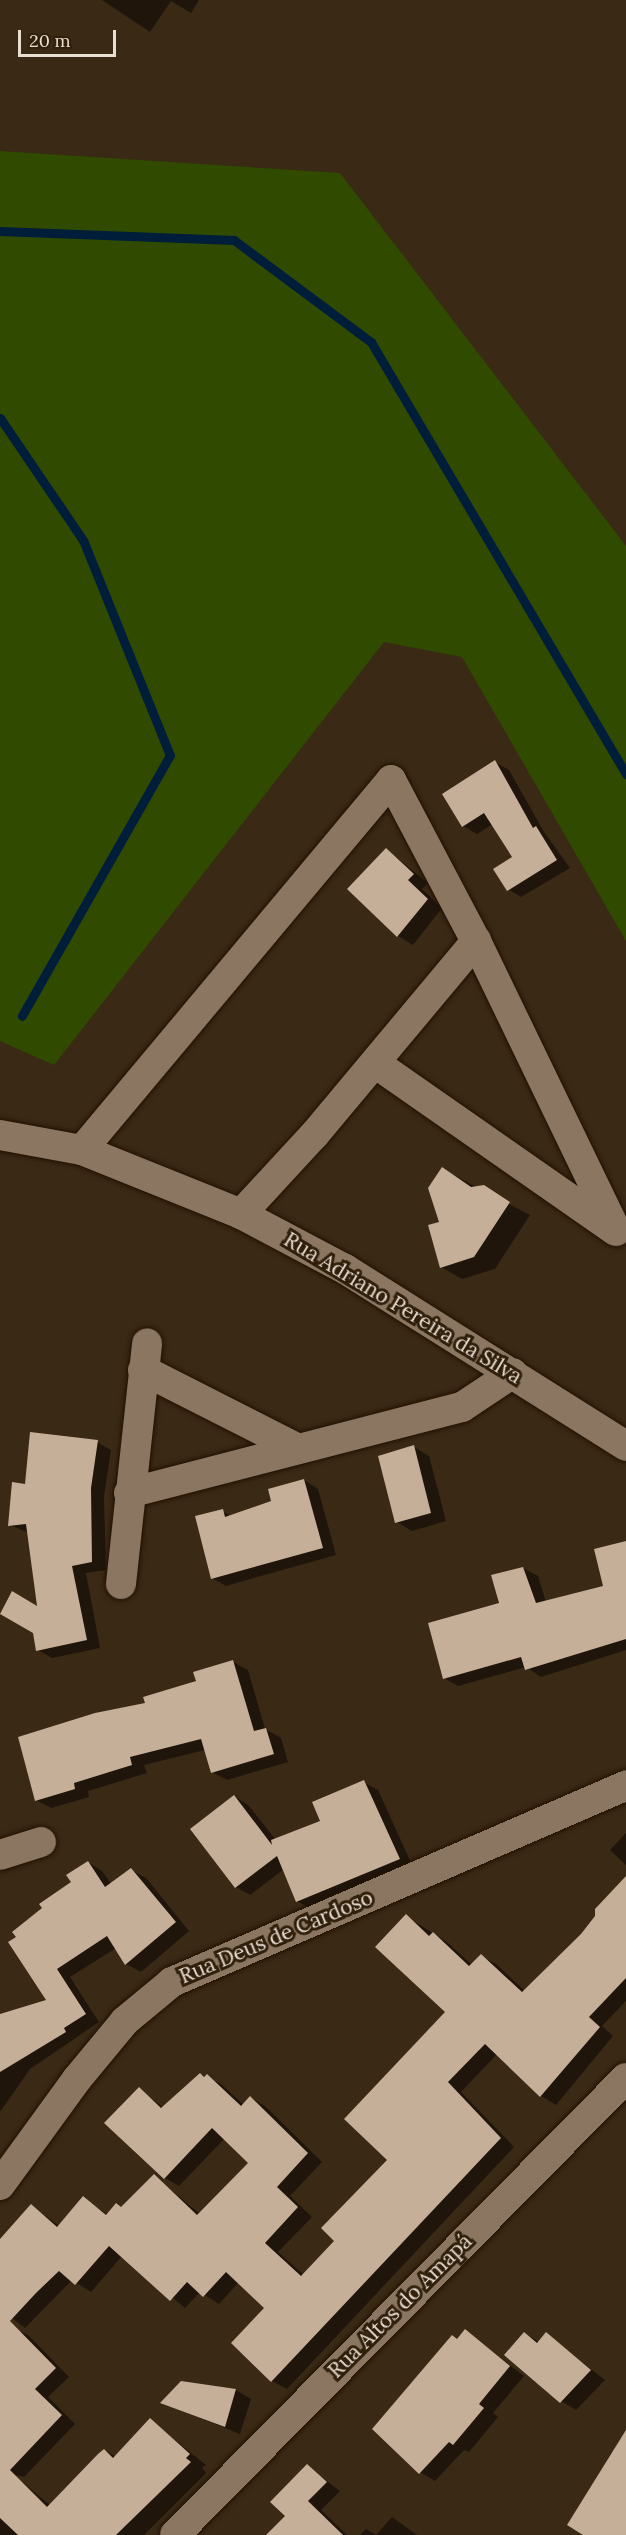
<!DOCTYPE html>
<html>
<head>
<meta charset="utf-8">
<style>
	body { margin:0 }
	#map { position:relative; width:626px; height:2535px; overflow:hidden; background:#3a2915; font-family:Lora,serif }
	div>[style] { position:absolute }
	.green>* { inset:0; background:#304a00 }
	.shadow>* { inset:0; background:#0007 }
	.stream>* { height:9px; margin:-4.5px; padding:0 4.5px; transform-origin:4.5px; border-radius:4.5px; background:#001e3a }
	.building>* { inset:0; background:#c5af98 }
	.roads { filter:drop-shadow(0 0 2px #211101) drop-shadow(0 0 2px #211101) }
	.minor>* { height:30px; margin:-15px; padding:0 15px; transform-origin:15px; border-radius:15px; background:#8b7761 }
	span { translate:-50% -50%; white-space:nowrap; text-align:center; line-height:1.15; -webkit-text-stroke:6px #301f0b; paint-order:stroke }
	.street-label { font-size:21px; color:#e9ded2 }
	.scale { position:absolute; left:18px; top:30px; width:98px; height:27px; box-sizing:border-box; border:3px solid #e9ded2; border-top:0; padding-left:8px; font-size:18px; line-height:21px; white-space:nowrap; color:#e9ded2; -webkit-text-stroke:4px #301f0b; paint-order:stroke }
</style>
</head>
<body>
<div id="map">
	<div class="green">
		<i style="clip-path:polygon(0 151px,340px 173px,626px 546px,626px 941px,462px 657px,384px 642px,54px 1065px,0 1041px)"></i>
	</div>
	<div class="shadow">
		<i style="clip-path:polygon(102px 0,199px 0,191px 13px,171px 1px,150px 32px)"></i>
		<i style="clip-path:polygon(495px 762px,509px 770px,544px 832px,570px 868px,521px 897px,508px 889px,514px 857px,493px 824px,477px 834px,463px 826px)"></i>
		<i style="clip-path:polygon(387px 850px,428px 883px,422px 889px,442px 908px,413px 945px,398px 936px,349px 889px)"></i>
		<i style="clip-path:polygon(442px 1169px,530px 1215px,495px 1269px,462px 1279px,441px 1267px)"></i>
		<i style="clip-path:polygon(97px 1442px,111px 1450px,104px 1497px,106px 1570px,86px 1573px,100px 1648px,52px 1658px,38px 1650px,39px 1608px,29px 1533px,10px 1525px,27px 1485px)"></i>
		<i style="clip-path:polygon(414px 1447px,429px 1456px,446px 1521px,412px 1531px,397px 1522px)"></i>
		<i style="clip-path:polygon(304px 1480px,318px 1489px,336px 1555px,226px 1586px,212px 1578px,222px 1511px,231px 1516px,273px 1502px)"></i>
		<i style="clip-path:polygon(626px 1542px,626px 1650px,541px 1677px,526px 1667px,458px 1686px,444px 1678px,523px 1568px,538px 1576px,546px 1602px,605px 1587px)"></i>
		<i style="clip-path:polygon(233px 1662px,248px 1670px,265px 1729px,281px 1738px,288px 1762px,227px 1780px,212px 1772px,205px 1750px,144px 1765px,147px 1773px,88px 1791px,89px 1797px,51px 1808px,36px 1800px,147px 1704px)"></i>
		<i style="clip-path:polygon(363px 1782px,378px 1790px,413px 1867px,311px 1909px,297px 1901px,284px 1869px,250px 1895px,236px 1887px,234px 1796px,248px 1805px,276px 1840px,322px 1822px)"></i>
		<i style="clip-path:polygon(626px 1833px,626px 1865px,610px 1850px)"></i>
		<i style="clip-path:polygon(88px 1862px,102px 1871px,112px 1885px,131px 1870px,146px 1878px,189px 1931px,141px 1972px,126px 1964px,116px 1948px,70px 1977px,99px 2022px,30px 2069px,0 2112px,0 2015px,49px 2001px,18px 1937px,73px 1883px)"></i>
		<i style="clip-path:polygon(626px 1878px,626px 2001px,602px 2026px,613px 2036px,556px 2105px,541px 2096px,497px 2054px,461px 2092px,514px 2147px,287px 2389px,272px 2381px,234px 2343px,266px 2308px,239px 2282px,219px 2304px,200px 2292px,185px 2308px,122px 2256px,91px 2292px,72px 2280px,25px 2328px,0 2309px,0 2242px,32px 2206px,59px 2226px,83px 2198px,108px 2215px,123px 2208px,154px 2176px,200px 2214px,250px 2163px,225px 2138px,179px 2186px,165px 2178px,139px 2089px,164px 2108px,200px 2074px,221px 2084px,244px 2105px,251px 2098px,265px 2106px,322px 2162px,290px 2196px,312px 2217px,278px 2252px,304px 2275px,337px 2241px,390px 2159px,447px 2011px,406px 1916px,447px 1942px,472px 1965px,481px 1956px,496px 1964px,525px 1991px,582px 1935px)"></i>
		<i style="clip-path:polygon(15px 2328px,29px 2336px,69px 2377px,48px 2397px,75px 2424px,24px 2477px,14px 2475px,51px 2506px,104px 2450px,116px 2457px,150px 2420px,206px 2465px,202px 2468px,206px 2473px,144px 2535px,0 2535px,0 2343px)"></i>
		<i style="clip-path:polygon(465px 2331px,524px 2376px,493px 2413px,498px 2417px,469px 2452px,464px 2450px,435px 2481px,420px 2472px,458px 2340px)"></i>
		<i style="clip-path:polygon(524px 2333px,539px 2342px,546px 2334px,605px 2380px,576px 2410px,561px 2401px)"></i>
		<i style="clip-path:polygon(182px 2383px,236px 2390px,251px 2399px,240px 2434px,162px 2403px)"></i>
		<i style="clip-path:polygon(307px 2466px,340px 2491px,321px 2510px,347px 2535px,278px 2535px)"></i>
		<i style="clip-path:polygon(392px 2517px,417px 2535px,360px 2535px,366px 2529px,376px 2535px)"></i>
	</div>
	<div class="stream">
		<i style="left:0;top:231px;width:234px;rotate:2.2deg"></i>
		<i style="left:234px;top:240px;width:171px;rotate:36.7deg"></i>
		<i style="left:371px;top:342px;width:502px;rotate:59.45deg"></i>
		<i style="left:0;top:418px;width:148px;rotate:55.8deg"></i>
		<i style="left:83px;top:540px;width:232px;rotate:68deg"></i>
		<i style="left:170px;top:755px;width:300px;rotate:119.6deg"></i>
	</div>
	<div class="building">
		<i style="clip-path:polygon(495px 760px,533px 828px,536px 826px,557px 860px,507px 891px,493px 869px,512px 857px,484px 813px,462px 827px,442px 794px)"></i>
		<i style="clip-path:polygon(386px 848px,414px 874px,408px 880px,428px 899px,397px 937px,347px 889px)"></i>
		<i style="clip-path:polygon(442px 1167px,471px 1187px,484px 1185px,510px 1202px,474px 1257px,440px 1268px,428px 1225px,439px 1222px,428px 1188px)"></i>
		<i style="clip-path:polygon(30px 1432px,98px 1440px,91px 1488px,92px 1562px,72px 1566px,87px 1640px,36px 1651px,33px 1633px,0 1614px,12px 1591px,37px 1606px,26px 1524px,8px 1526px,12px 1482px,25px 1484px)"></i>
		<i style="clip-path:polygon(414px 1445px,431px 1513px,395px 1523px,378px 1456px)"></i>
		<i style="clip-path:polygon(304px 1479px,323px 1548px,211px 1579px,195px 1516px,223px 1509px,225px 1517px,271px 1501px,268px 1489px)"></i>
		<i style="clip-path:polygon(626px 1541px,626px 1639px,525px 1670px,521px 1657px,443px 1679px,428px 1623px,499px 1603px,491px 1575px,523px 1567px,536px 1603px,603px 1586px,594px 1549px)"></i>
		<i style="clip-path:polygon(233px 1660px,254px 1731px,266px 1728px,274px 1754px,211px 1773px,201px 1739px,130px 1757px,132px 1765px,74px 1783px,75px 1789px,35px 1801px,18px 1737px,95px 1713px,145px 1703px,143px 1697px,196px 1681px,193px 1672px)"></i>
		<i style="clip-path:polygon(364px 1780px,400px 1859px,296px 1902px,277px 1856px,235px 1888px,190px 1829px,234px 1795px,272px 1845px,271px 1840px,320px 1821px,312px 1802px)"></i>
		<i style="clip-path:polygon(88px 1861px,105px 1887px,131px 1868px,176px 1922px,125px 1965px,107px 1936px,57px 1969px,86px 2014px,64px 2028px,66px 2032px,0 2072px,0 2014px,46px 2000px,8px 1942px,16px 1937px,12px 1932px,42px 1908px,39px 1904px,71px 1882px,66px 1875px)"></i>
		<i style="clip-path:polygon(626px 1876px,626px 1978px,589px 2017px,600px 2027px,540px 2097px,485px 2044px,448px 2082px,501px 2138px,271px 2382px,231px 2343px,264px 2308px,226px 2272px,203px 2297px,187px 2282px,170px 2301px,109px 2246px,75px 2285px,59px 2271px,36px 2293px,10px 2321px,56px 2368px,35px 2389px,62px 2415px,10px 2470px,47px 2507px,98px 2454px,104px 2449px,113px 2458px,150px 2418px,190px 2454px,186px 2458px,191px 2462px,116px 2535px,18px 2535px,0 2518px,0 2239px,31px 2204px,57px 2227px,83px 2196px,106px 2215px,116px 2203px,121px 2207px,154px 2174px,197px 2215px,248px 2163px,212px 2128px,164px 2179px,104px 2123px,139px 2087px,161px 2108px,200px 2073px,204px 2077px,207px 2074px,241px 2106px,250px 2096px,308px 2153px,277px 2187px,298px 2207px,265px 2243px,301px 2276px,334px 2241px,321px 2228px,387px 2160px,344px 2119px,445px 2012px,375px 1947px,406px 1914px,429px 1936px,433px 1932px,469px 1966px,481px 1954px,522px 1992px,581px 1934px,595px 1916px,595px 1909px)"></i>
		<i style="clip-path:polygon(465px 2329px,510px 2366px,479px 2404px,484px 2408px,453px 2445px,449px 2442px,419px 2474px,372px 2429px,452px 2335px,457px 2339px)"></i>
		<i style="clip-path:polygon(524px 2332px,537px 2343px,546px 2332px,591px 2370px,560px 2403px,504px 2355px)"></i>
		<i style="clip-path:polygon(181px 2381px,236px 2389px,225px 2427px,160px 2403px)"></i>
		<i style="clip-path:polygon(626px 2430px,626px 2535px,583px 2535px,567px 2525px)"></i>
		<i style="clip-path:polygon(307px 2464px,327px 2482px,308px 2501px,343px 2535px,266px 2535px,285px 2516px,270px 2502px)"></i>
	</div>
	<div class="roads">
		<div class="minor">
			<i style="left:375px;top:1063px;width:292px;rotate:34.9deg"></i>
			<i style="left:0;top:1135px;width:83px;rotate:10.4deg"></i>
			<i style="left:82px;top:1150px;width:171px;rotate:21.9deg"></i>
			<i style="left:241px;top:1214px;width:118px;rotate:27.9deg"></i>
			<i style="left:345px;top:1269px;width:332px;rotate:32.2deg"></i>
			<i style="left:82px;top:1150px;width:482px;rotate:-50.1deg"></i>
			<i style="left:391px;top:780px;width:182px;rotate:62.2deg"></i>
			<i style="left:476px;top:941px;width:322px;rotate:64.2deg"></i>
			<i style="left:241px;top:1214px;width:108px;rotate:-47.3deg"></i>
			<i style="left:314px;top:1135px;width:253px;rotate:-50.1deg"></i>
			<i style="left:143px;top:1370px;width:173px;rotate:26.9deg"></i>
			<i style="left:129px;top:1493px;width:344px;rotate:-14.5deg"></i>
			<i style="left:462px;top:1407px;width:61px;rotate:-33.7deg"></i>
			<i style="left:121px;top:1584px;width:242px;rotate:-83.8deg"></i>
			<i style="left:0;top:1855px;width:43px;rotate:-17.6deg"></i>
			<i style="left:0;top:2185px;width:131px;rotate:-54deg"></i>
			<i style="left:77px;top:2079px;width:75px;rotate:-50.4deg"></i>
			<i style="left:125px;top:2021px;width:61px;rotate:-39.7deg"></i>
			<i style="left:172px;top:1982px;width:495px;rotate:-23.4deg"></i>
			<i style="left:175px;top:2535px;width:642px;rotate:-45.38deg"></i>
		</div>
	</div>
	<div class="street-label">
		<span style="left:403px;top:1308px;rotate:31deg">Rua Adriano Pereira da Silva</span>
		<span style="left:276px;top:1937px;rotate:-23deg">Rua Deus de Cardoso</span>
		<span style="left:400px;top:2306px;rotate:-45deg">Rua Altos do Amapá</span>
	</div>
	<div class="scale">20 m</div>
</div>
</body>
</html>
